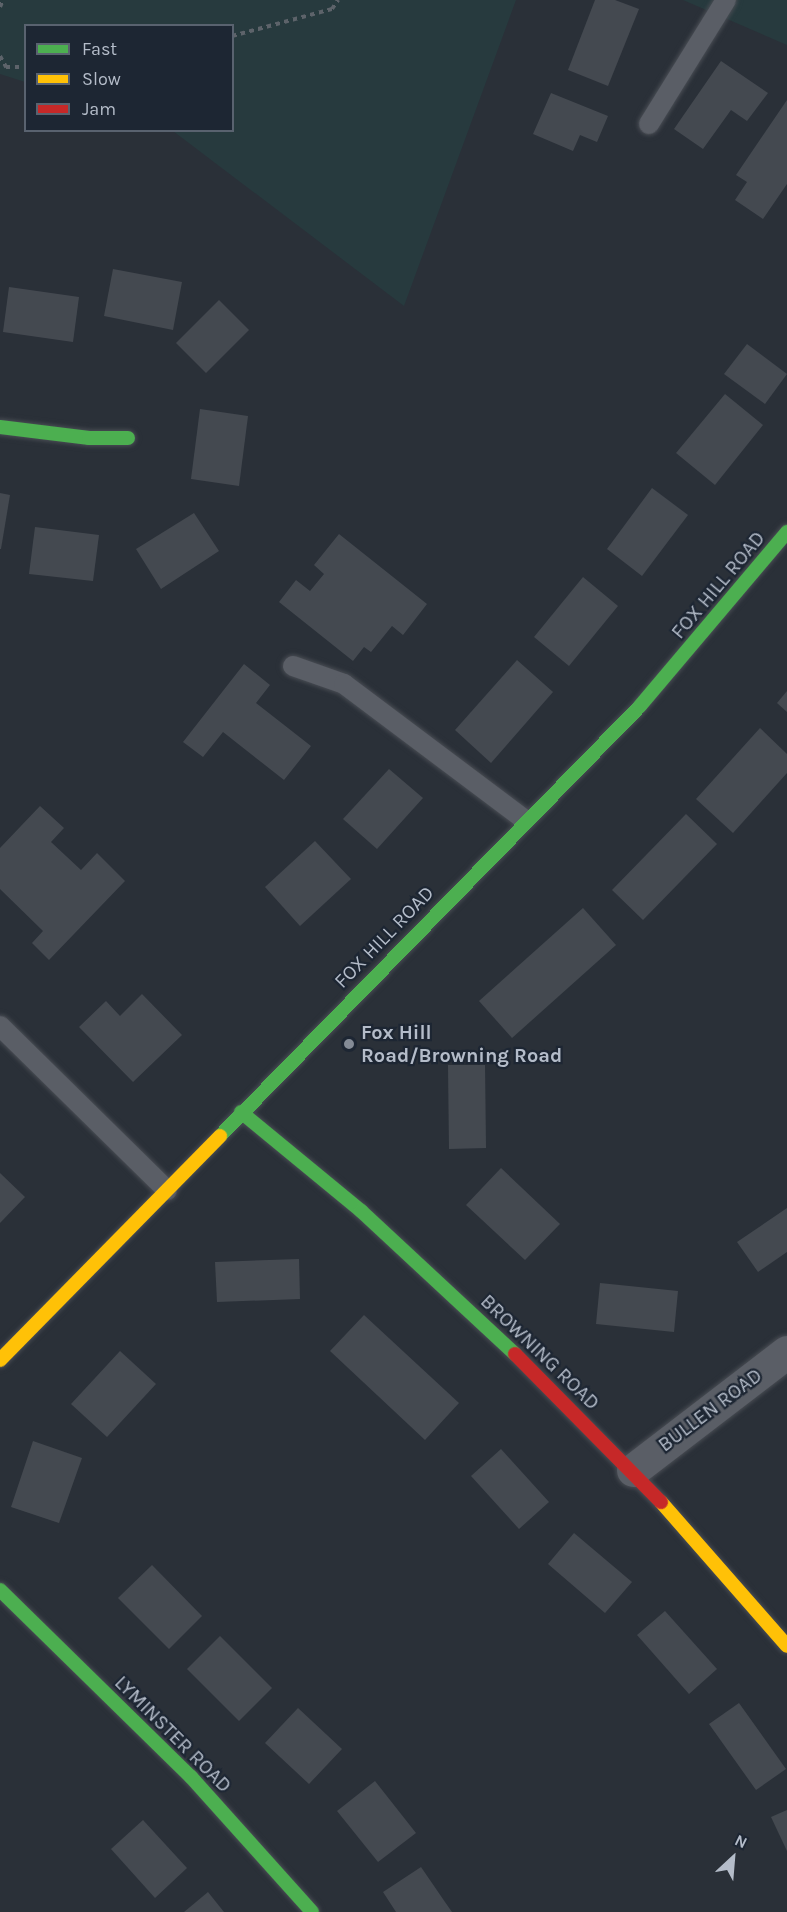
<!DOCTYPE html>
<html>
<head>
<meta charset="utf-8">
<style>
	body { margin:0 }
	#map { position:relative; width:787px; height:1912px; overflow:hidden; background:#2a3038; font-family:Karla,sans-serif }
	div>[style] { position:absolute }
	.green>* { inset:0; background:#273a3e }
	.building>* { inset:0; background:#444950 }
	.path>* { height:4px; margin-top:-2px; transform-origin:0; background:repeating-linear-gradient(90deg,#5d636a 0 4.5px,transparent 0 9px) }
	.roads { filter:drop-shadow(0 0 2px #484c53) drop-shadow(0 0 2px #484c53) }
	.lane>* { height:20px; margin:-10px; padding:0 10px; transform-origin:10px; border-radius:10px; background:#5a5e66 }
	.street>* { height:33px; margin:-16.5px; padding:0 16.5px; transform-origin:16.5px; border-radius:16.5px; background:#5a5e66 }
	.fast>* { height:14px; margin:-7px; padding:0 7px; transform-origin:7px; border-radius:7px; background:#4caf50 }
	.slow>* { height:14px; margin:-7px; padding:0 7px; transform-origin:7px; border-radius:7px; background:#ffc107 }
	.jam>* { height:14px; margin:-7px; padding:0 7px; transform-origin:7px; border-radius:7px; background:#c62828 }
	.dots>* { width:16px; height:16px; translate:-50% -50%; box-sizing:border-box; border:3px solid #1d2633; border-radius:50% }
	span { translate:-50% -50%; white-space:nowrap; text-align:center; line-height:1.15; -webkit-text-stroke:4.5px #1d2633; paint-order:stroke }
	.street-label { font-size:20px; color:#b4bcc9 }
	.poi-label { font-size:20px; color:#b4bcc9; font-weight:700 }
	.left { translate:0 -50%; text-align:left }
	.legend { position:absolute; left:24px; top:24px; width:210px; height:108px; box-sizing:border-box; background:#1d2633; border:2px solid #59626f; margin:0; padding:8px 10px; list-style:none; font-size:18px; color:#b4bcc9 }
	.legend li { display:flex; align-items:center; gap:12px; height:30px }
	.legend b { width:30px; border:2px solid #59626f }
	.north { position:absolute; left:703px; top:1828px; width:60px; height:60px; -webkit-text-stroke:4px #1d2633; paint-order:stroke; rotate:26deg; font-size:16px; font-weight:700; line-height:24px; text-align:center; color:#b4bcc9 }
	.north::after { content:''; display:block; margin:auto; width:21px; height:27px; background:#b4bcc9; clip-path:polygon(50% 0,100% 100%,50% 72%,0 100%) }
</style>
</head>
<body>
<div id="map">
	<div class="green">
		<i style="clip-path:polygon(0 0,516px 0,404px 306px,173px 131px,232px 130px,232px 26px,26px 26px,25px 82px,0 74px)"></i>
		<i style="clip-path:polygon(683px 0,787px 0,787px 45px)"></i>
	</div>
	<div class="building">
		<i style="clip-path:polygon(595px 0,615px 0,639px 9px,608px 86px,568px 70px)"></i>
		<i style="clip-path:polygon(721px 61px,768px 93px,747px 121px,731px 110px,703px 149px,674px 129px)"></i>
		<i style="clip-path:polygon(551px 93px,608px 116px,597px 142px,580px 135px,573px 151px,533px 134px)"></i>
		<i style="clip-path:polygon(787px 100px,787px 184px,763px 219px,735px 200px,747px 182px,736px 175px)"></i>
		<i style="clip-path:polygon(113px 269px,182px 282px,173px 330px,104px 316px)"></i>
		<i style="clip-path:polygon(9px 287px,79px 297px,73px 342px,3px 332px)"></i>
		<i style="clip-path:polygon(219px 300px,249px 330px,206px 373px,176px 343px)"></i>
		<i style="clip-path:polygon(747px 344px,787px 374px,765px 404px,724px 374px)"></i>
		<i style="clip-path:polygon(725px 394px,763px 425px,715px 485px,676px 453px)"></i>
		<i style="clip-path:polygon(200px 409px,248px 416px,239px 486px,191px 479px)"></i>
		<i style="clip-path:polygon(652px 488px,688px 515px,642px 576px,607px 549px)"></i>
		<i style="clip-path:polygon(0 493px,10px 495px,1px 549px,0 549px)"></i>
		<i style="clip-path:polygon(194px 513px,219px 551px,161px 589px,136px 549px)"></i>
		<i style="clip-path:polygon(35px 527px,99px 535px,93px 581px,29px 574px)"></i>
		<i style="clip-path:polygon(339px 534px,427px 604px,403px 635px,392px 626px,371px 652px,364px 647px,353px 661px,279px 602px,296px 580px,310px 591px,324px 574px,314px 565px)"></i>
		<i style="clip-path:polygon(583px 577px,618px 606px,569px 666px,534px 637px)"></i>
		<i style="clip-path:polygon(517px 660px,553px 692px,491px 763px,455px 730px)"></i>
		<i style="clip-path:polygon(244px 664px,270px 685px,256px 703px,311px 746px,284px 780px,223px 732px,203px 757px,183px 742px)"></i>
		<i style="clip-path:polygon(787px 691px,787px 712px,777px 703px)"></i>
		<i style="clip-path:polygon(760px 728px,787px 754px,787px 773px,733px 833px,696px 799px)"></i>
		<i style="clip-path:polygon(389px 769px,423px 798px,377px 849px,343px 819px)"></i>
		<i style="clip-path:polygon(40px 806px,64px 828px,51px 842px,81px 870px,97px 853px,125px 881px,49px 960px,32px 943px,43px 931px,0 889px,0 848px)"></i>
		<i style="clip-path:polygon(686px 814px,717px 844px,643px 920px,612px 890px)"></i>
		<i style="clip-path:polygon(315px 841px,351px 879px,300px 926px,265px 887px)"></i>
		<i style="clip-path:polygon(583px 908px,616px 945px,512px 1038px,479px 1001px)"></i>
		<i style="clip-path:polygon(142px 994px,182px 1035px,133px 1082px,79px 1027px,106px 1001px,120px 1016px)"></i>
		<i style="clip-path:polygon(448px 1065px,485px 1065px,486px 1148px,449px 1149px)"></i>
		<i style="clip-path:polygon(501px 1168px,560px 1224px,525px 1260px,466px 1205px)"></i>
		<i style="clip-path:polygon(0 1173px,25px 1197px,0 1223px)"></i>
		<i style="clip-path:polygon(787px 1208px,787px 1252px,758px 1272px,737px 1242px)"></i>
		<i style="clip-path:polygon(299px 1259px,300px 1299px,217px 1302px,215px 1262px)"></i>
		<i style="clip-path:polygon(600px 1283px,678px 1291px,674px 1332px,596px 1324px)"></i>
		<i style="clip-path:polygon(364px 1315px,459px 1403px,425px 1440px,330px 1351px)"></i>
		<i style="clip-path:polygon(120px 1351px,156px 1384px,107px 1437px,71px 1404px)"></i>
		<i style="clip-path:polygon(33px 1441px,82px 1458px,59px 1523px,11px 1507px)"></i>
		<i style="clip-path:polygon(501px 1449px,549px 1502px,519px 1529px,471px 1476px)"></i>
		<i style="clip-path:polygon(574px 1533px,632px 1582px,605px 1613px,548px 1564px)"></i>
		<i style="clip-path:polygon(152px 1565px,202px 1616px,169px 1649px,118px 1598px)"></i>
		<i style="clip-path:polygon(665px 1611px,717px 1669px,689px 1694px,637px 1635px)"></i>
		<i style="clip-path:polygon(220px 1636px,272px 1688px,239px 1721px,187px 1669px)"></i>
		<i style="clip-path:polygon(739px 1703px,786px 1769px,756px 1790px,709px 1724px)"></i>
		<i style="clip-path:polygon(298px 1708px,342px 1749px,309px 1784px,265px 1743px)"></i>
		<i style="clip-path:polygon(375px 1781px,416px 1833px,378px 1862px,337px 1811px)"></i>
		<i style="clip-path:polygon(787px 1810px,787px 1851px,771px 1817px)"></i>
		<i style="clip-path:polygon(143px 1820px,187px 1868px,155px 1898px,111px 1849px)"></i>
		<i style="clip-path:polygon(421px 1867px,445px 1902px,452px 1912px,396px 1912px,383px 1892px)"></i>
		<i style="clip-path:polygon(208px 1892px,224px 1912px,184px 1912px)"></i>
	</div>
	<div class="path">
		<i style="left:0;top:7px;width:8px;rotate:-67deg"></i>
		<i style="left:232px;top:36px;width:104px;rotate:-15.1deg"></i>
		<i style="left:332px;top:9px;width:11px;rotate:-56deg"></i>
		<i style="left:0;top:56px;width:13px;rotate:61deg"></i>
		<i style="left:6px;top:67px;width:20px"></i>
	</div>
	<div class="roads">
		<div class="lane">
			<i style="left:649px;top:124px;width:146px;rotate:-58.2deg"></i>
			<i style="left:293px;top:666px;width:54px;rotate:19.4deg"></i>
			<i style="left:344px;top:684px;width:226px;rotate:36.9deg"></i>
			<i style="left:0;top:1026px;width:234px;rotate:44.5deg"></i>
		</div>
		<div class="street">
			<i style="left:633px;top:1470px;width:194px;rotate:-37.5deg"></i>
		</div>
		<div class="fast">
			<i style="left:0;top:427px;width:90px;rotate:7deg"></i>
			<i style="left:89px;top:438px;width:39px"></i>
			<i style="left:241px;top:1112px;width:156px;rotate:39.5deg"></i>
			<i style="left:361px;top:1211px;width:210px;rotate:42.9deg"></i>
			<i style="left:220px;top:1136px;width:601px;rotate:-45.67deg"></i>
			<i style="left:640px;top:706px;width:228px;rotate:-49.8deg"></i>
			<i style="left:0;top:1590px;width:267px;rotate:44.4deg"></i>
			<i style="left:191px;top:1777px;width:181px;rotate:48.1deg"></i>
		</div>
		<div class="slow">
			<i style="left:0;top:1360px;width:314px;rotate:-45.5deg"></i>
			<i style="left:661px;top:1502px;width:191px;rotate:48.8deg"></i>
		</div>
		<div class="jam">
			<i style="left:515px;top:1354px;width:208px;rotate:45.4deg"></i>
		</div>
	</div>
	<div class="dots">
		<i style="left:349px;top:1044px;background:#848b96"></i>
	</div>
	<div class="street-label">
		<span style="left:718px;top:585px;rotate:-50deg">FOX HILL ROAD</span>
		<span style="left:384px;top:937px;rotate:-46deg">FOX HILL ROAD</span>
		<span style="left:540px;top:1352px;rotate:44deg">BROWNING ROAD</span>
		<span style="left:710px;top:1410px;rotate:-37deg">BULLEN ROAD</span>
		<span style="left:173px;top:1734px;rotate:45deg">LYMINSTER ROAD</span>
	</div>
	<div class="poi-label">
		<span class="left" style="left:361px;top:1044px">Fox Hill<br>Road/Browning Road</span>
	</div>
	<ul class="legend">
	<li><b style="height:8px;background:#4caf50"></b>Fast</li>
	<li><b style="height:8px;background:#ffc107"></b>Slow</li>
	<li><b style="height:8px;background:#c62828"></b>Jam</li>
	</ul>
	<div class="north">N</div>
</div>
</body>
</html>
